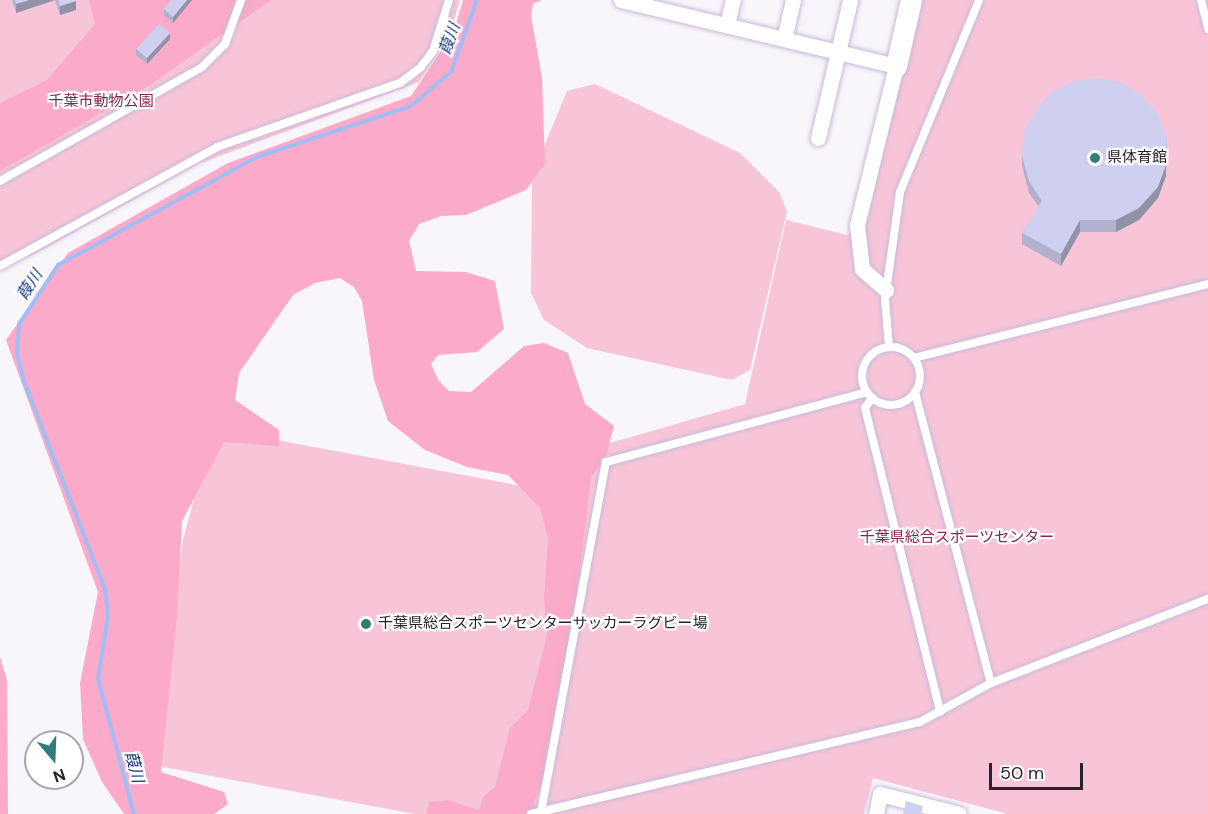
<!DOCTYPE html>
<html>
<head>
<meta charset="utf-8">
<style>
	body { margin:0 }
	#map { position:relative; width:1208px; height:814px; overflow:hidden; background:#f8f5fb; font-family:"DM Sans","Noto Sans JP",sans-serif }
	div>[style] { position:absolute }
	.green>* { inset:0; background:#f8c5d8 }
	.forest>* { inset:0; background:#fbaac9 }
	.stream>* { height:4px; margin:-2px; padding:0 2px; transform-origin:2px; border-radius:2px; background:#a1bef4 }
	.roads { filter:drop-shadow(0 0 2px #c9bad8) drop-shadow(0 0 2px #c9bad8) }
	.lane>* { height:8px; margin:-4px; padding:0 4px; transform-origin:4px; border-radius:4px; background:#fff }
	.lane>.ring { margin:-4px; padding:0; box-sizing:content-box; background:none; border:8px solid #fff; border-radius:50% }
	.street>* { height:15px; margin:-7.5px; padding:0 7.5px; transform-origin:7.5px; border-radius:7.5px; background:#fff }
	.secondary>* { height:21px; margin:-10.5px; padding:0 10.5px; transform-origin:10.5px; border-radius:10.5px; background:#fff }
	.wall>* { inset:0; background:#b2b2ce }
	.shaded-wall>* { inset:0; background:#9191a8 }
	.building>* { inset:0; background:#cfcff0 }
	.dots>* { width:16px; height:16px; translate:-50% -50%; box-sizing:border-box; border:3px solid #fff; border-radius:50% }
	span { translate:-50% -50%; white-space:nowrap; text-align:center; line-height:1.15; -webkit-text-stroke:4.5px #fff; paint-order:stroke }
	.park-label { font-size:15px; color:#812552 }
	.poi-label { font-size:15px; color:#28222d }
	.left { translate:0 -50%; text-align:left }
	.water-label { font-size:16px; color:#0b307a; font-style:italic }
	.north { position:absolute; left:24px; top:730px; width:60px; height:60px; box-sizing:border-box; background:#fff; border:2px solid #a9a7ab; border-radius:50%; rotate:161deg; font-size:16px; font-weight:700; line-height:24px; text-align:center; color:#28222d }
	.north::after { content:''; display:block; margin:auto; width:21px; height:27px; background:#337c7a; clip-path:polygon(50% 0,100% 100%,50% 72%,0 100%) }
	.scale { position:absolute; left:989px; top:763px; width:94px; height:27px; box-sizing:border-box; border:3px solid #28222d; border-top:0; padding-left:8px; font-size:18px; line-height:21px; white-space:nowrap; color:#28222d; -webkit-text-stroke:4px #fff; paint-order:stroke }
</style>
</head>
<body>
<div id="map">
	<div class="green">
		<i style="clip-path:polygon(0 0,460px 0,450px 33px,419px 82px,198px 164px,33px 255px,0 267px)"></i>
		<i style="clip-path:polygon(920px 0,1208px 0,1208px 814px,1008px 814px,873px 778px,864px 814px,415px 814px,158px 766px,151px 750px,183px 540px,213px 428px,580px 497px,593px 448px,745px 404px,786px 220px,847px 235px,866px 225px)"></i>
		<i style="clip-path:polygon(595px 84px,740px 153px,779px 192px,787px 211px,750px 370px,732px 380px,587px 348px,544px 320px,531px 293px,532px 176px,567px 91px)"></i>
	</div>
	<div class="forest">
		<i style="clip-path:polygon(89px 0,271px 0,150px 85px,0 171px,0 103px,47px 80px,95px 24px)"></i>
		<i style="clip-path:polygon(463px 0,542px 0,533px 4px,531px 16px,542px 78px,545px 164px,526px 190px,466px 215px,441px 216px,419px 224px,409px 241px,416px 271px,466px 272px,495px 281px,504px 329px,477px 352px,438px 355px,431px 364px,438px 380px,449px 391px,471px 392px,524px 346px,544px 343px,568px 353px,585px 404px,614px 426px,606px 456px,591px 478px,558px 749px,534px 802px,539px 814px,426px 814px,430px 802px,448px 800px,479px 810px,483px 797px,495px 787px,510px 728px,528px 710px,547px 635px,544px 598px,548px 538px,540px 508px,508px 475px,467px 467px,425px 450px,388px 421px,374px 380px,362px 301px,354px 287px,340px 278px,315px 283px,293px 295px,239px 373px,235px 400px,279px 430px,279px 446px,224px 442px,182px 521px,177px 616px,161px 772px,224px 792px,228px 804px,214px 814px,124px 814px,102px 782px,83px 739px,80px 683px,98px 592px,6px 340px,68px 253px,228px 163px,411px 96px,454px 31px)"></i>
		<i style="clip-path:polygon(0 657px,7px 680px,8px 814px,0 814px)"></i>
	</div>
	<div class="stream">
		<i style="left:134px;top:814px;width:140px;rotate:-104.9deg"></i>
		<i style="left:98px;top:679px;width:64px;rotate:-81deg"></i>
		<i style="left:108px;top:616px;width:27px;rotate:-96deg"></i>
		<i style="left:105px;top:589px;width:220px;rotate:-111.3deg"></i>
		<i style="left:25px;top:384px;width:31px;rotate:-105deg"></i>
		<i style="left:17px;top:354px;width:30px;rotate:-86deg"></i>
		<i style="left:19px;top:324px;width:71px;rotate:-56.5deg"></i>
		<i style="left:58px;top:265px;width:226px;rotate:-28.5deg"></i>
		<i style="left:257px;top:157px;width:162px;rotate:-18.3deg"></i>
		<i style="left:411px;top:106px;width:52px;rotate:-40.4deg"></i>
		<i style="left:451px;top:72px;width:77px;rotate:-70.1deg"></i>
	</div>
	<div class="roads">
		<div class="lane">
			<i style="left:1201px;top:0;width:30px;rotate:76deg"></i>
			<i style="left:0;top:181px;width:232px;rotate:-29.4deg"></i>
			<i style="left:202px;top:67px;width:33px;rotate:-45deg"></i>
			<i style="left:225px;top:44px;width:47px;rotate:-70deg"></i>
			<i style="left:0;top:266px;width:247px;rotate:-28.7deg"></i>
			<i style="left:217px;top:147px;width:194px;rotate:-19.3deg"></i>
			<i style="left:400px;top:83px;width:26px;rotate:-37deg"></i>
			<i style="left:421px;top:67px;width:20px;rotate:-53deg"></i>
			<i style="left:433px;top:51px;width:53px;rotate:-72.6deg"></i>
			<i class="ring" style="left:862px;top:347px;width:50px;height:50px"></i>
			<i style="left:889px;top:347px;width:48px;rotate:-94.8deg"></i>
			<i style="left:885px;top:299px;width:108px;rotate:-82deg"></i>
			<i style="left:900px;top:192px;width:208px;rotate:-67.6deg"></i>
			<i style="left:914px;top:358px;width:303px;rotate:-14.1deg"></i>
			<i style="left:915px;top:392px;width:301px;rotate:75.4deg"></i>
			<i style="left:872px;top:398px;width:12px;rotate:125deg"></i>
			<i style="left:865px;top:408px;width:313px;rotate:76.1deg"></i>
			<i style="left:541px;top:812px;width:356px;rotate:-79.5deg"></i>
			<i style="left:606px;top:462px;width:270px;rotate:-15deg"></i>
			<i style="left:531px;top:814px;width:400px;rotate:-13.3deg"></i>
			<i style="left:920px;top:722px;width:81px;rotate:-28.8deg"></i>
			<i style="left:991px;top:683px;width:233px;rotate:-21.2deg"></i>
		</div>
		<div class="street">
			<i style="left:621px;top:0;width:283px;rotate:13.5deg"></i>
			<i style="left:896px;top:66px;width:164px;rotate:103.8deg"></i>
			<i style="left:857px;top:225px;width:44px;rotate:83.5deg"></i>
			<i style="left:862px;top:269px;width:32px;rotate:41deg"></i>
			<i style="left:727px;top:25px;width:26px;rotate:-77deg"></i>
			<i style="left:784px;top:39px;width:40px;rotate:-77deg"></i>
			<i style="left:818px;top:138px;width:142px;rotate:-76.9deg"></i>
			<i style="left:876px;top:814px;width:20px;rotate:-79deg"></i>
			<i style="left:880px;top:794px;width:81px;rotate:14.2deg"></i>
		</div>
		<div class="secondary">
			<i style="left:896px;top:66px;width:68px;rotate:-77.2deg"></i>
		</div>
	</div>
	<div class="wall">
		<i style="clip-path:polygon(12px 0,75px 0,76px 10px,60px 15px,55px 0,16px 13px)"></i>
		<i style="clip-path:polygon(192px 0,173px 23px,164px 16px,164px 9px)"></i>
		<i style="clip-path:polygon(170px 39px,147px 64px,136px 55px,136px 49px)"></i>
		<i style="clip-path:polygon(1022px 155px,1166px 176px,1158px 198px,1139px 220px,1116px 232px,1080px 232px,1061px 266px,1022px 244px,1022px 233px,1039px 207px,1029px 193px,1022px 166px)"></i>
	</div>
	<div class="shaded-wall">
		<i style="clip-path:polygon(29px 0,55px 0,16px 13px,16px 4px)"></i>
		<i style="clip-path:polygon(187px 0,192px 0,173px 23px,173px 17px)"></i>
		<i style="clip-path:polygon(76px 1px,76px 10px,60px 15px,60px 6px)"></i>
		<i style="clip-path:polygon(170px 33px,170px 39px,147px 64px,147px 58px)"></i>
		<i style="clip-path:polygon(1167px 138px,1166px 176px,1158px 198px,1139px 220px,1116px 232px,1116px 220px)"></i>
		<i style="clip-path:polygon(1080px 220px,1080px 232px,1061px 266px,1061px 254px)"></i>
	</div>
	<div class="building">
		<i style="clip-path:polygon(15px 0,29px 0,16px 4px)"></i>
		<i style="clip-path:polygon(58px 0,75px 0,76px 1px,60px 6px)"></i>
		<i style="clip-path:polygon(171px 0,187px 0,173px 17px,164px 9px)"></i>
		<i style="clip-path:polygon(159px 24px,170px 33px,147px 58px,136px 49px)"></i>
		<i style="clip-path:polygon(1098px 78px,1120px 82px,1140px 94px,1158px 114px,1167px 138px,1166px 165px,1158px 187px,1139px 208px,1116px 220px,1080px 220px,1061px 254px,1022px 233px,1042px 201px,1029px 181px,1022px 155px,1025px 130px,1036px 109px,1053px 91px,1074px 81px)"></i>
		<i style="clip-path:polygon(906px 801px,923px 806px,921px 814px,903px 814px)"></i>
	</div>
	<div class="dots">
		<i style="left:1095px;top:158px;background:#337c7a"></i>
		<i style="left:366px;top:624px;background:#337c7a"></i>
	</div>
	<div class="park-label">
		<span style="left:101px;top:102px">千葉市動物公園</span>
		<span style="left:957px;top:538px">千葉県総合スポーツセンター</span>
	</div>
	<div class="poi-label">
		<span class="left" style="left:1107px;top:158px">県体育館</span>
		<span class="left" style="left:378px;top:624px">千葉県総合スポーツセンターサッカーラグビー場</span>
	</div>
	<div class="water-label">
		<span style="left:450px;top:39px;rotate:-70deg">葭川</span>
		<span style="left:30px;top:285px;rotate:-57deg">葭川</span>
		<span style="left:134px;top:767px;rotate:75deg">葭川</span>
	</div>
	<div class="north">N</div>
	<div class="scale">50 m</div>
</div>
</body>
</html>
